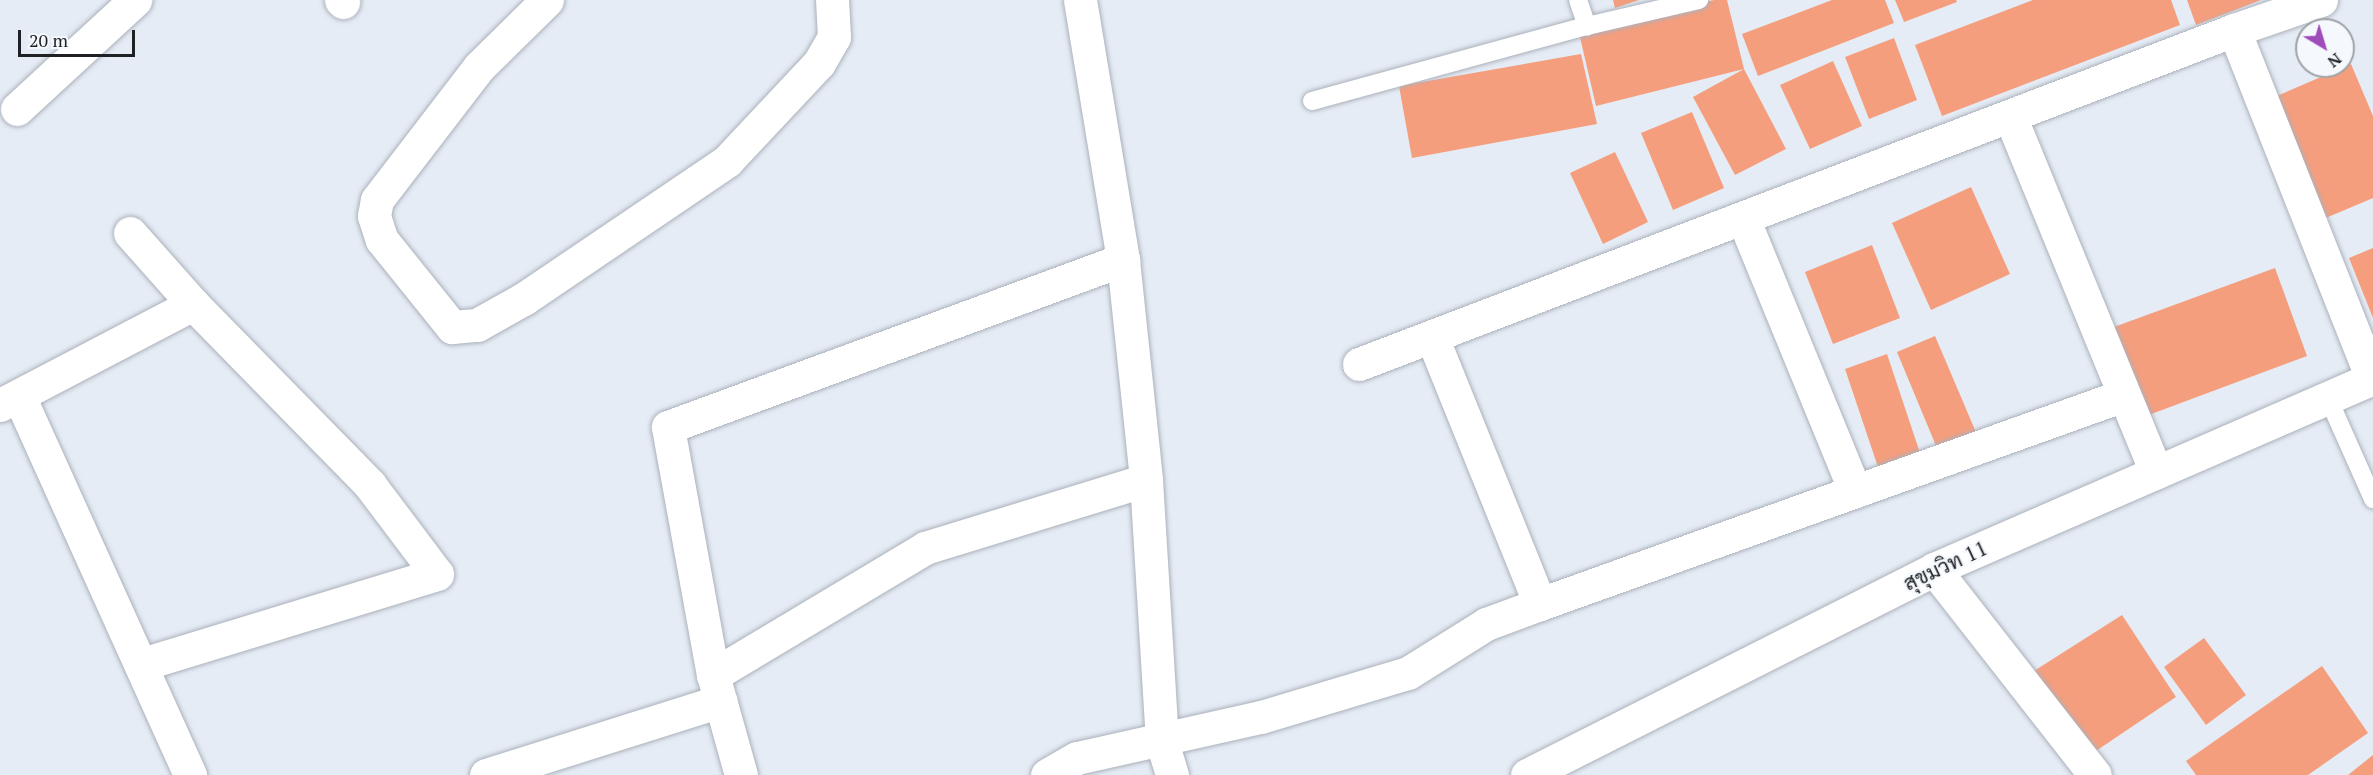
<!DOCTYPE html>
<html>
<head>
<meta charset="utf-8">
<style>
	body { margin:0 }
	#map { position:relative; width:2373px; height:775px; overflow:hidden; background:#e5ecf5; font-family:"PT Serif",Sarabun,serif }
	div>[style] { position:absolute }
	.building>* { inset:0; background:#f59e7e }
	.roads { filter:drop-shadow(0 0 2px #abb1ba) drop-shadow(0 0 2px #abb1ba) }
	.service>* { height:18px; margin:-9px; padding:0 9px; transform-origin:9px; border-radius:9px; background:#fff }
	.minor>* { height:33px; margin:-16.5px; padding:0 16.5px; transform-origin:16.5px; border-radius:16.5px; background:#fff }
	span { translate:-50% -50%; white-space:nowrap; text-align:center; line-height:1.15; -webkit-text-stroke:4.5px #f5f9fe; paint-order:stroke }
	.street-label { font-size:21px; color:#1f2124 }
	.north { position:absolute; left:2295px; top:18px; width:60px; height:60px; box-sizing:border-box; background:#f5f9fe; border:2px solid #9fa3a7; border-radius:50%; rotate:142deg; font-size:16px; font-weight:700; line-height:24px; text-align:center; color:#1f2124 }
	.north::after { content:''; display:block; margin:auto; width:21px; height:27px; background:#9f4bba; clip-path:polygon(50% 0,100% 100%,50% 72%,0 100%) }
	.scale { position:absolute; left:18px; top:30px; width:117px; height:27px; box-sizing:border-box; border:3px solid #1f2124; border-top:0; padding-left:8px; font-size:18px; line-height:21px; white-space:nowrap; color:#1f2124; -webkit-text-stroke:4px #f5f9fe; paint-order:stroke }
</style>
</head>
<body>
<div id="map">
	<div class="building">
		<i style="clip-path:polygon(1613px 0,1639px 0,1615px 8px)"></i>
		<i style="clip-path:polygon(1714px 0,1727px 0,1744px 69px,1786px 149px,1735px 175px,1693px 97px,1744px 69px,1596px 106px,1579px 33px)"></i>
		<i style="clip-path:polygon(1832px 0,1885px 0,1894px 23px,1758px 76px,1742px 34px)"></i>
		<i style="clip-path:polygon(1895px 0,1956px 0,1957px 2px,1904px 22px)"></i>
		<i style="clip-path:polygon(2033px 0,2171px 0,2180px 25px,1942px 116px,1915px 45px)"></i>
		<i style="clip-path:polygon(2187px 0,2261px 0,2196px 25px)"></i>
		<i style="clip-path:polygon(1894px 38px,1917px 100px,1869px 119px,1845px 57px)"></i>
		<i style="clip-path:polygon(1581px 54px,1597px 124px,1412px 158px,1399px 86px)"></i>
		<i style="clip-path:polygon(1833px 61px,1862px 126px,1810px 149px,1780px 85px)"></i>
		<i style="clip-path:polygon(2351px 64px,2373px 116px,2373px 198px,2321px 220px,2270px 99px)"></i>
		<i style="clip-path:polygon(1692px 112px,1724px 188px,1673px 210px,1641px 133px)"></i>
		<i style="clip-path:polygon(1615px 152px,1648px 222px,1603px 244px,1570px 173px)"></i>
		<i style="clip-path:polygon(1971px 187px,2010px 274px,1931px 310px,1892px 223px)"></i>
		<i style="clip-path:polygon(1872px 245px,1900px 318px,1833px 344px,1805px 272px)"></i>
		<i style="clip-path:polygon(2373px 248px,2373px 318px,2349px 258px)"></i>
		<i style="clip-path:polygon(2275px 268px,2307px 356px,2146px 416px,2114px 327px)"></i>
		<i style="clip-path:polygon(1935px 336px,1978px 437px,1939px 453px,1897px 352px)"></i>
		<i style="clip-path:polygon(1887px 354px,1922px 459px,1880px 473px,1845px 369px)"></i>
		<i style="clip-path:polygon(2122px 615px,2176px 697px,2087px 757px,2031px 673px)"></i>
		<i style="clip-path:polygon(2204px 638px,2246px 695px,2206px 725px,2164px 667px)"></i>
		<i style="clip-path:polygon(2322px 666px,2368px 733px,2308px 775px,2196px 775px,2186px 761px)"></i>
		<i style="clip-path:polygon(2373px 755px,2373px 775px,2348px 775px)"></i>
	</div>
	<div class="roads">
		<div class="service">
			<i style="left:1578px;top:0;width:28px;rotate:71deg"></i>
			<i style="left:1312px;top:101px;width:285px;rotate:-15.3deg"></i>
			<i style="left:1587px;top:26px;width:115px;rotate:-13.1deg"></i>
			<i style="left:2328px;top:398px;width:111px;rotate:66deg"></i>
		</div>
		<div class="minor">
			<i style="left:341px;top:0;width:3px;rotate:45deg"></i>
			<i style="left:547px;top:0;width:95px;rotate:135.4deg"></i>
			<i style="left:479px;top:67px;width:168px;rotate:127.5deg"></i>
			<i style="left:377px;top:200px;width:16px;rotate:101deg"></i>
			<i style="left:374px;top:216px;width:25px;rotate:72deg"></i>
			<i style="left:382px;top:240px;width:112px;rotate:51.2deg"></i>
			<i style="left:452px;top:327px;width:25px;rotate:-5deg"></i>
			<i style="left:477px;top:325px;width:55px;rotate:-29.4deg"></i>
			<i style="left:525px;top:298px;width:244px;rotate:-34.1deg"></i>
			<i style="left:727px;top:161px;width:134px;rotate:-46.8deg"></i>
			<i style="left:819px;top:63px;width:30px;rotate:-60deg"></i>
			<i style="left:834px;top:37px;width:37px;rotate:-93deg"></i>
			<i style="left:1080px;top:0;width:264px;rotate:80.6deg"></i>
			<i style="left:1123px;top:260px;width:221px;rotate:84deg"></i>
			<i style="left:1146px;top:480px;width:262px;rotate:86.5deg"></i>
			<i style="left:1162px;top:742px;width:34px;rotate:73deg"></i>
			<i style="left:2234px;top:30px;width:375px;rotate:68.4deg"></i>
			<i style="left:17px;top:109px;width:161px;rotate:-42.7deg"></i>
			<i style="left:2010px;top:116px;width:385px;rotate:67.7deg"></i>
			<i style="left:1743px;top:218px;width:295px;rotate:67.7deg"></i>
			<i style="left:130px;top:233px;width:95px;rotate:48.4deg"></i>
			<i style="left:193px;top:304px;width:253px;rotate:45.6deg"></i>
			<i style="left:370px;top:485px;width:111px;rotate:53deg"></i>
			<i style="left:437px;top:574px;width:308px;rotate:163deg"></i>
			<i style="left:1432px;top:337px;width:288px;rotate:68deg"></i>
			<i style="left:1540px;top:604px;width:620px;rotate:-19.69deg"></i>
			<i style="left:1359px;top:364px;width:937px;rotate:-20.89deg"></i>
			<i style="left:2234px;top:30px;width:92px;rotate:-19deg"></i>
			<i style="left:19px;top:396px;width:416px;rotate:65.7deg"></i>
			<i style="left:0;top:405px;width:218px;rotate:-27.6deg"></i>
			<i style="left:1934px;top:569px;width:261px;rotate:52deg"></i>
			<i style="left:713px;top:675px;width:247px;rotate:-30.9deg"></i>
			<i style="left:925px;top:548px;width:231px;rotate:-17.1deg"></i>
			<i style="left:486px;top:775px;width:246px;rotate:-17.5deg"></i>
			<i style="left:741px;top:775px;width:104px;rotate:-105.6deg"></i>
			<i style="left:713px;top:675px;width:252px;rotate:-100.3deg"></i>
			<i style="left:668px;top:427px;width:485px;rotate:-20.2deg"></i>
			<i style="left:1047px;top:775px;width:34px;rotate:-30deg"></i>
			<i style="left:1077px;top:758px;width:189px;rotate:-12.6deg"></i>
			<i style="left:1261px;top:717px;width:153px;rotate:-16.7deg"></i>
			<i style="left:1408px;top:673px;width:92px;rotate:-32.1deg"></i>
			<i style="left:1486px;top:624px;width:58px;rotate:-20.3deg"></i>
			<i style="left:1527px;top:775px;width:456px;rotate:-26.8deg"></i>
			<i style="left:1934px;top:569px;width:479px;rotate:-23.5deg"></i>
		</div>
	</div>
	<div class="street-label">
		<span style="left:1945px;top:565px;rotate:-25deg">สุขุมวิท 11</span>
	</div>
	<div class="north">N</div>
	<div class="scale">20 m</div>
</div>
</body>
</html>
